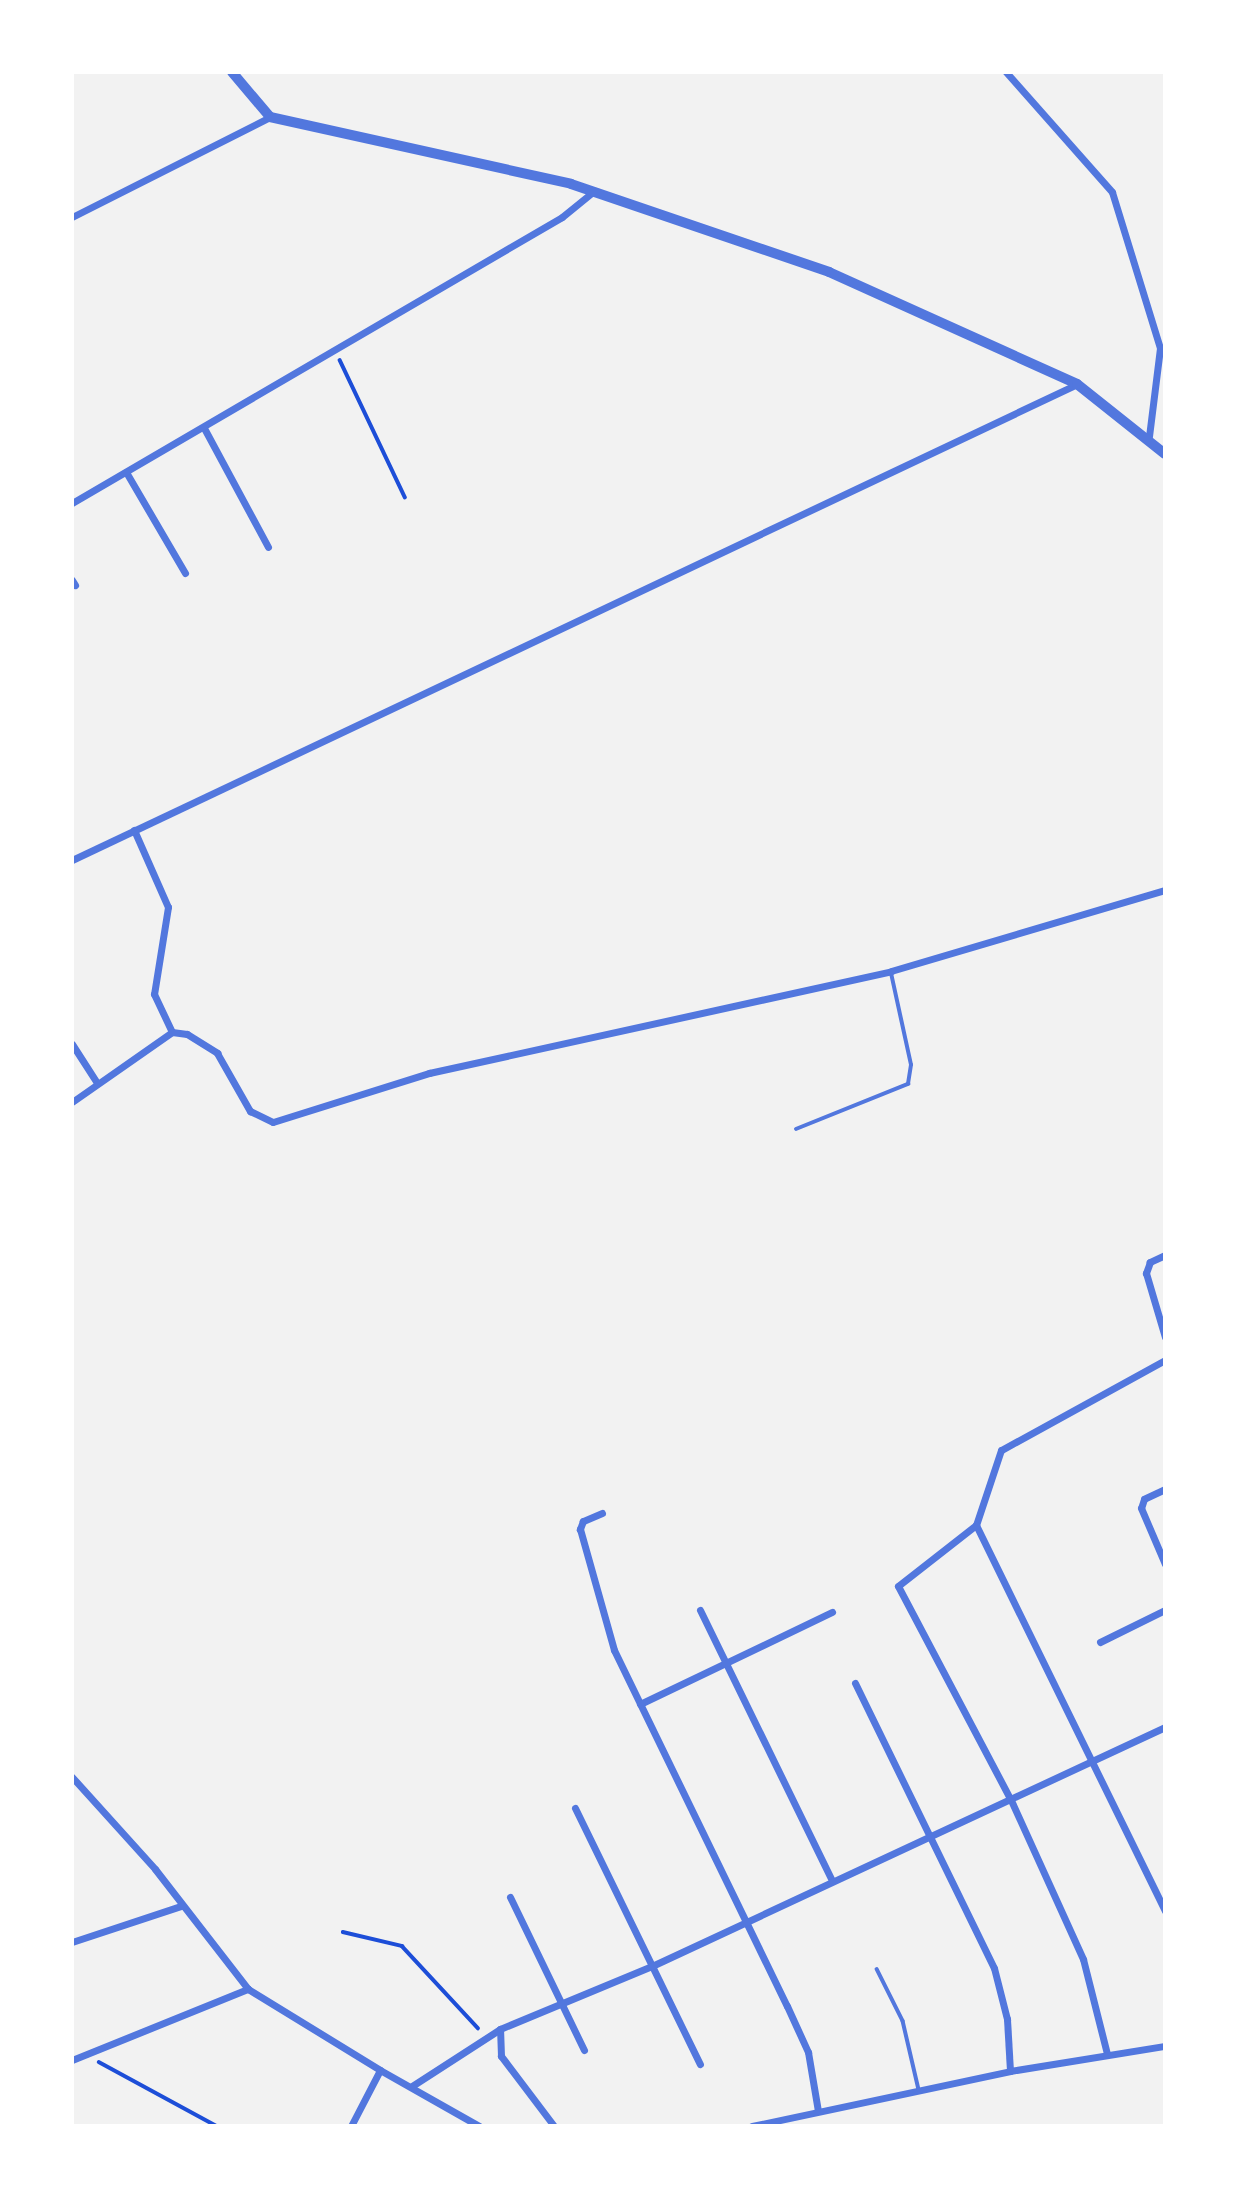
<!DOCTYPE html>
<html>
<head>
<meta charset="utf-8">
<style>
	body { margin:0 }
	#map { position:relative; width:1237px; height:2198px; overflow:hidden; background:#f2f2f2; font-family:"Nunito Sans",sans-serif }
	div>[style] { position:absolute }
	.path>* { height:3.5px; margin:-1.75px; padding:0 1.75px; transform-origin:1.75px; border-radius:1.75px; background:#1d4ed8 }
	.service>* { height:3.5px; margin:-1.75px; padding:0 1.75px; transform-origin:1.75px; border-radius:1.75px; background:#5277de }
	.minor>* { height:7px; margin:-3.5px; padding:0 3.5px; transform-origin:3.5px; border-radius:3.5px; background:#5277de }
	.tertiary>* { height:10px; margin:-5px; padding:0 5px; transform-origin:5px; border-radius:5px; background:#5277de }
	span { translate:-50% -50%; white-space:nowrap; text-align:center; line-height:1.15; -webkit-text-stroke:5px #fff; paint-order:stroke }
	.frame { position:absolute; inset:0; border:74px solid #fff; pointer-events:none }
</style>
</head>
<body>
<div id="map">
	<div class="path">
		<i style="left:340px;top:360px;width:152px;rotate:64.6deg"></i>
		<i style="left:343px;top:1932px;width:61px;rotate:13.3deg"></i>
		<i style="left:402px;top:1946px;width:112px;rotate:47.2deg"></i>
		<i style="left:99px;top:2062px;width:134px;rotate:28.5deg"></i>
	</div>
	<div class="service">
		<i style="left:796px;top:1129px;width:121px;rotate:-21.9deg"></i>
		<i style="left:908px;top:1084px;width:19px;rotate:-81deg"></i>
		<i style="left:911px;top:1065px;width:94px;rotate:-102.3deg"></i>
		<i style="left:877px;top:1969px;width:58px;rotate:63.4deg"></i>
		<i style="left:903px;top:2021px;width:71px;rotate:76.9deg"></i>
	</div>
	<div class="minor">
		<i style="left:1006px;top:72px;width:160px;rotate:48.5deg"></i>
		<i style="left:1112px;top:192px;width:163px;rotate:72.9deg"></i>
		<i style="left:1160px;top:348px;width:89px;rotate:97.1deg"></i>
		<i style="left:72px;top:217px;width:222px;rotate:-26.8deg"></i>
		<i style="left:204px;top:428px;width:135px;rotate:61.7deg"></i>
		<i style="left:126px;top:472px;width:117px;rotate:59.7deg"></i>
		<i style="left:72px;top:503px;width:567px;rotate:-30.27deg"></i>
		<i style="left:562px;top:217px;width:41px;rotate:-39.1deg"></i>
		<i style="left:72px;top:580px;width:6px;rotate:59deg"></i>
		<i style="left:134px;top:830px;width:84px;rotate:66.2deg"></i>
		<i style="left:168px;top:907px;width:88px;rotate:99.1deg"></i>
		<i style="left:154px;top:994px;width:42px;rotate:64.7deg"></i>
		<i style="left:72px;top:860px;width:1112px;rotate:-25.34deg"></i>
		<i style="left:72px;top:1044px;width:46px;rotate:57.3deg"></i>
		<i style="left:72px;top:1102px;width:122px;rotate:-35deg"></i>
		<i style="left:172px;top:1032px;width:15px;rotate:8deg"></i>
		<i style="left:187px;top:1034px;width:36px;rotate:32deg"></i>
		<i style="left:217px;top:1053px;width:67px;rotate:60.4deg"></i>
		<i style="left:250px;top:1111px;width:25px;rotate:26deg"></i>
		<i style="left:273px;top:1122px;width:164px;rotate:-17.4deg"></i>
		<i style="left:429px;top:1073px;width:473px;rotate:-12.4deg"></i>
		<i style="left:891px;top:971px;width:286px;rotate:-16.5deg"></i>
		<i style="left:1165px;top:1255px;width:17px;rotate:155deg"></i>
		<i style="left:1150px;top:1262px;width:12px;rotate:110deg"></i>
		<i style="left:1146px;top:1273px;width:67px;rotate:73.5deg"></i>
		<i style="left:1165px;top:1360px;width:187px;rotate:151.2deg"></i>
		<i style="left:1001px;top:1450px;width:79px;rotate:108.4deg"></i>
		<i style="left:976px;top:1525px;width:430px;rotate:63.9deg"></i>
		<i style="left:1165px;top:1489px;width:23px;rotate:155deg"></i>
		<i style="left:1144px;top:1499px;width:9px;rotate:108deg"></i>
		<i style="left:1141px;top:1508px;width:61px;rotate:66.8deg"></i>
		<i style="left:602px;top:1513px;width:21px;rotate:157deg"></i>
		<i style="left:583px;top:1521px;width:9px;rotate:111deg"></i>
		<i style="left:580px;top:1529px;width:126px;rotate:74.3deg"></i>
		<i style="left:614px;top:1650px;width:396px;rotate:64.1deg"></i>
		<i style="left:787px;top:2006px;width:51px;rotate:65.5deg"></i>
		<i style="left:808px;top:2052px;width:60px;rotate:80.4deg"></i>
		<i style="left:976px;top:1525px;width:99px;rotate:142deg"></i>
		<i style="left:898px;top:1586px;width:240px;rotate:62.2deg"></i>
		<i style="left:1010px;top:1798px;width:177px;rotate:65.6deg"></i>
		<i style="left:1083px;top:1959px;width:98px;rotate:75.8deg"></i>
		<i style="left:700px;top:1610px;width:301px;rotate:64deg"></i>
		<i style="left:1100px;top:1642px;width:72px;rotate:-26.2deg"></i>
		<i style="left:855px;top:1683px;width:317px;rotate:64deg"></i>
		<i style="left:994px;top:1968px;width:53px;rotate:75.7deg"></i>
		<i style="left:1007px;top:2019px;width:52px;rotate:86.7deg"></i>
		<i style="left:640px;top:1704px;width:213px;rotate:-25.6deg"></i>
		<i style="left:72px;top:1777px;width:124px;rotate:47.9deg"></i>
		<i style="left:155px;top:1869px;width:152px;rotate:52.2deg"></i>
		<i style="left:575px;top:1808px;width:285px;rotate:64deg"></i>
		<i style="left:510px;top:1897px;width:170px;rotate:64.2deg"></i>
		<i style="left:72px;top:1942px;width:115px;rotate:-18.3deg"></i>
		<i style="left:72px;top:2060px;width:190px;rotate:-22deg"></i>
		<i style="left:248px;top:1989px;width:155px;rotate:31.5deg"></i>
		<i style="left:412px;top:2086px;width:105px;rotate:-32.9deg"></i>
		<i style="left:351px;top:2126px;width:63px;rotate:-62.6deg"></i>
		<i style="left:380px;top:2070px;width:114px;rotate:29.5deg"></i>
		<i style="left:554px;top:2126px;width:88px;rotate:-127.1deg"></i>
		<i style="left:501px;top:2056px;width:27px;rotate:-92deg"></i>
		<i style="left:500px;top:2029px;width:165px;rotate:-22.5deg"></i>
		<i style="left:652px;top:1966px;width:566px;rotate:-24.98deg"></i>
		<i style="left:752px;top:2126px;width:264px;rotate:-12deg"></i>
		<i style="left:1010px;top:2071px;width:157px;rotate:-9.2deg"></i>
	</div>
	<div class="tertiary">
		<i style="left:232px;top:72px;width:59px;rotate:49.8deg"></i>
		<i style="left:270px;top:117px;width:308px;rotate:12.5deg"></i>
		<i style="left:571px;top:184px;width:273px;rotate:18.8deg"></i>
		<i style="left:829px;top:272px;width:272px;rotate:24.3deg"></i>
		<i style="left:1077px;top:384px;width:112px;rotate:38.5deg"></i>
	</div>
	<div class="frame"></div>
</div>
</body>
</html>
